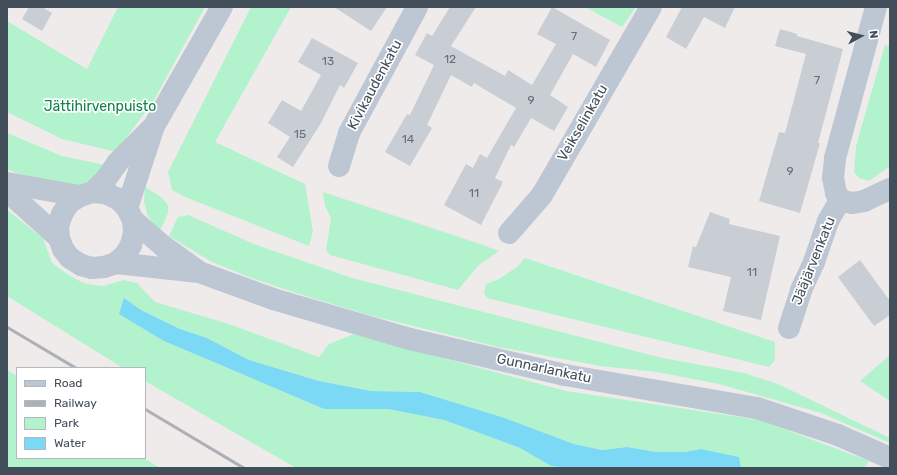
<!DOCTYPE html>
<html>
<head>
<meta charset="utf-8">
<style>
	body { margin:0 }
	#map { position:relative; width:897px; height:475px; overflow:hidden; background:#efebeb; font-family:Rubik,sans-serif }
	div>[style] { position:absolute }
	.green>* { inset:0; background:#b2f3cd }
	.water>* { inset:0; background:#7bd9f5 }
	.building>* { inset:0; background:#c9cdd4 }
	.minor>* { height:22px; margin:-11px; padding:0 11px; transform-origin:11px; border-radius:11px; background:#bcc7d3 }
	.rail>* { height:3px; margin:-1.5px; padding:0 1.5px; transform-origin:1.5px; border-radius:1.5px; background:#acb0b7 }
	span { translate:-50% -50%; white-space:nowrap; text-align:center; line-height:1.15; -webkit-text-stroke:3.5px #fff; paint-order:stroke }
	.number-label { font-size:12px; color:#646e78 }
	.number-label span { -webkit-text-stroke-width:0 }
	.street-label { font-size:14px; color:#424e5a }
	.park-label { font-size:14px; color:#0d824a }
	.frame { position:absolute; inset:0; border:8px solid #424e5a; pointer-events:none }
	.legend { position:absolute; left:16px; top:367px; width:130px; height:92px; box-sizing:border-box; background:#fff; border:1px solid #b3b8bd; margin:0; padding:5px 7px; list-style:none; font-size:12px; color:#424e5a }
	.legend li { display:flex; align-items:center; gap:8px; height:20px }
	.legend b { width:20px; border:1px solid #b3b8bd }
	.north { position:absolute; left:841px; top:16px; width:40px; height:40px; -webkit-text-stroke:3px #fff; paint-order:stroke; rotate:83deg; font-size:11px; font-weight:700; line-height:16px; text-align:center; color:#424e5a }
	.north::after { content:''; display:block; margin:auto; width:14px; height:18px; background:#424e5a; clip-path:polygon(50% 0,100% 100%,50% 72%,0 100%) }
</style>
</head>
<body>
<div id="map">
	<div class="green">
		<i style="clip-path:polygon(118px 7px,205px 7px,154px 100px,116px 152px,62px 139px,7px 112px,7px 21px,87px 69px)"></i>
		<i style="clip-path:polygon(251px 7px,291px 7px,215px 142px,305px 184px,313px 231px,309px 246px,185px 197px,172px 190px,168px 172px)"></i>
		<i style="clip-path:polygon(585px 7px,636px 7px,622px 27px)"></i>
		<i style="clip-path:polygon(885px 45px,890px 46px,890px 166px,869px 181px,859px 178px,854px 172px,856px 146px)"></i>
		<i style="clip-path:polygon(7px 133px,62px 156px,105px 165px,95px 178px,80px 185px,57px 183px,16px 173px,7px 169px)"></i>
		<i style="clip-path:polygon(145px 187px,161px 197px,168px 205px,168px 213px,160px 231px,148px 217px,144px 201px)"></i>
		<i style="clip-path:polygon(323px 192px,483px 245px,499px 251px,479px 265px,458px 290px,330px 255px,326px 250px,331px 218px,325px 206px)"></i>
		<i style="clip-path:polygon(7px 210px,43px 238px,52px 263px,70px 276px,86px 284px,104px 286px,123px 280px,137px 283px,155px 302px,229px 324px,319px 357px,329px 344px,354px 334px,566px 391px,760px 420px,869px 461px,864px 468px,741px 468px,739px 457px,701px 449px,685px 452px,655px 452px,627px 447px,602px 450px,574px 444px,505px 418px,420px 392px,371px 391px,319px 381px,249px 360px,207px 338px,180px 329px,141px 310px,125px 299px,164px 341px,324px 409px,388px 409px,444px 420px,520px 448px,551px 466px,573px 468px,296px 468px,145px 381px,145px 368px,123px 368px,7px 296px)"></i>
		<i style="clip-path:polygon(188px 215px,254px 244px,352px 278px,658px 357px,744px 373px,778px 384px,890px 438px,890px 443px,821px 413px,719px 384px,657px 372px,600px 366px,498px 347px,365px 314px,299px 294px,249px 277px,212px 262px,169px 236px,178px 217px)"></i>
		<i style="clip-path:polygon(525px 258px,775px 342px,775px 360px,769px 367px,487px 298px,484px 293px,486px 284px,499px 279px,517px 267px)"></i>
		<i style="clip-path:polygon(890px 355px,890px 401px,860px 381px)"></i>
		<i style="clip-path:polygon(7px 370px,17px 376px,17px 458px,144px 458px,160px 468px,7px 468px)"></i>
	</div>
	<div class="water">
		<i style="clip-path:polygon(124px 298px,141px 310px,180px 329px,207px 338px,249px 360px,319px 381px,371px 391px,420px 392px,505px 418px,574px 444px,602px 450px,627px 447px,656px 452px,685px 452px,701px 449px,739px 457px,741px 468px,573px 468px,551px 466px,520px 448px,444px 420px,388px 409px,324px 409px,164px 341px,119px 314px)"></i>
	</div>
	<div class="building">
		<i style="clip-path:polygon(29px 7px,42px 7px,52px 13px,42px 31px,22px 19px)"></i>
		<i style="clip-path:polygon(334px 7px,387px 7px,371px 31px)"></i>
		<i style="clip-path:polygon(450px 7px,476px 7px,451px 46px,505px 76px,508px 70px,532px 85px,556px 44px,537px 34px,552px 7px,610px 40px,596px 67px,573px 54px,550px 95px,568px 107px,554px 131px,531px 118px,514px 147px,511px 145px,495px 178px,503px 182px,481px 225px,444px 205px,466px 164px,473px 168px,480px 154px,487px 158px,516px 108px,474px 83px,472px 87px,451px 75px,427px 125px,432px 128px,410px 166px,385px 152px,407px 114px,410px 115px,434px 65px,415px 55px,427px 33px,432px 36px)"></i>
		<i style="clip-path:polygon(682px 7px,735px 7px,725px 28px,704px 17px,686px 49px,666px 37px)"></i>
		<i style="clip-path:polygon(780px 29px,797px 34px,797px 36px,843px 49px,818px 143px,820px 143px,800px 213px,759px 201px,779px 132px,785px 133px,806px 54px,775px 46px)"></i>
		<i style="clip-path:polygon(312px 38px,358px 63px,344px 88px,340px 85px,321px 123px,293px 167px,277px 157px,290px 137px,268px 123px,282px 100px,301px 111px,321px 75px,298px 62px)"></i>
		<i style="clip-path:polygon(710px 212px,730px 219px,729px 224px,780px 236px,761px 320px,723px 311px,731px 277px,688px 267px,693px 246px,696px 247px)"></i>
		<i style="clip-path:polygon(860px 260px,890px 301px,890px 315px,874px 326px,838px 277px)"></i>
	</div>
	<div class="minor">
		<i style="left:339px;top:166px;width:34px;rotate:-73deg"></i>
		<i style="left:349px;top:133px;width:143px;rotate:-61.6deg"></i>
		<i style="left:7px;top:183px;width:74px;rotate:10.1deg"></i>
		<i style="left:7px;top:191px;width:70px;rotate:42.1deg"></i>
		<i style="left:93px;top:192px;width:18px;rotate:-45deg"></i>
		<i style="left:106px;top:179px;width:19px;rotate:-55deg"></i>
		<i style="left:117px;top:163px;width:48px;rotate:-45deg"></i>
		<i style="left:840px;top:200px;width:8px;rotate:-120deg"></i>
		<i style="left:836px;top:193px;width:15px;rotate:-101deg"></i>
		<i style="left:833px;top:178px;width:20px;rotate:-84deg"></i>
		<i style="left:835px;top:158px;width:156px;rotate:-74.8deg"></i>
		<i style="left:127px;top:208px;width:86px;rotate:-71.8deg"></i>
		<i style="left:154px;top:126px;width:137px;rotate:-60.3deg"></i>
		<i style="left:133px;top:220px;width:40px;rotate:41deg"></i>
		<i style="left:163px;top:246px;width:43px;rotate:35.5deg"></i>
		<i style="left:509px;top:233px;width:50px;rotate:-49deg"></i>
		<i style="left:542px;top:195px;width:217px;rotate:-59.9deg"></i>
		<i style="left:116px;top:263px;width:12px;rotate:-42deg"></i>
		<i style="left:125px;top:255px;width:12px;rotate:-59deg"></i>
		<i style="left:131px;top:245px;width:12px;rotate:-76deg"></i>
		<i style="left:134px;top:233px;width:13px;rotate:-94deg"></i>
		<i style="left:133px;top:220px;width:13px;rotate:-117deg"></i>
		<i style="left:127px;top:208px;width:13px;rotate:-135deg"></i>
		<i style="left:118px;top:199px;width:14px;rotate:-155deg"></i>
		<i style="left:105px;top:193px;width:12px;rotate:-175deg"></i>
		<i style="left:93px;top:192px;width:14px;rotate:163deg"></i>
		<i style="left:80px;top:196px;width:13px;rotate:148deg"></i>
		<i style="left:69px;top:203px;width:13px;rotate:122deg"></i>
		<i style="left:62px;top:214px;width:13px;rotate:108deg"></i>
		<i style="left:58px;top:226px;width:12px;rotate:85deg"></i>
		<i style="left:59px;top:238px;width:12px;rotate:70deg"></i>
		<i style="left:63px;top:249px;width:11px;rotate:52deg"></i>
		<i style="left:70px;top:258px;width:13px;rotate:32deg"></i>
		<i style="left:81px;top:265px;width:11px;rotate:15deg"></i>
		<i style="left:92px;top:268px;width:12px;rotate:-5deg"></i>
		<i style="left:104px;top:267px;width:13px;rotate:-18deg"></i>
		<i style="left:116px;top:263px;width:83px;rotate:6.2deg"></i>
		<i style="left:199px;top:272px;width:79px;rotate:20deg"></i>
		<i style="left:273px;top:299px;width:143px;rotate:16.3deg"></i>
		<i style="left:410px;top:339px;width:159px;rotate:13.1deg"></i>
		<i style="left:565px;top:375px;width:195px;rotate:9.8deg"></i>
		<i style="left:757px;top:408px;width:85px;rotate:18.4deg"></i>
		<i style="left:838px;top:435px;width:57px;rotate:23.9deg"></i>
		<i style="left:789px;top:328px;width:40px;rotate:-72deg"></i>
		<i style="left:801px;top:290px;width:31px;rotate:-65deg"></i>
		<i style="left:814px;top:262px;width:43px;rotate:-71.1deg"></i>
		<i style="left:828px;top:221px;width:24px;rotate:-60deg"></i>
		<i style="left:840px;top:200px;width:12px;rotate:14deg"></i>
		<i style="left:852px;top:203px;width:12px;rotate:-9deg"></i>
		<i style="left:864px;top:201px;width:29px;rotate:-25deg"></i>
	</div>
	<div class="rail">
		<i style="left:7px;top:327px;width:80px;rotate:30.7deg"></i>
		<i style="left:145px;top:409px;width:115px;rotate:30.8deg"></i>
	</div>
	<div class="number-label">
		<span style="left:574px;top:37px">7</span>
		<span style="left:450px;top:60px">12</span>
		<span style="left:328px;top:62px">13</span>
		<span style="left:817px;top:81px">7</span>
		<span style="left:531px;top:101px">9</span>
		<span style="left:300px;top:135px">15</span>
		<span style="left:408px;top:140px">14</span>
		<span style="left:790px;top:172px">9</span>
		<span style="left:474px;top:194px">11</span>
		<span style="left:752px;top:273px">11</span>
	</div>
	<div class="street-label">
		<span style="left:375px;top:85px;rotate:-62deg">Kivikaudenkatu</span>
		<span style="left:583px;top:123px;rotate:-60deg">Veikselinkatu</span>
		<span style="left:814px;top:261px;rotate:-68deg">Jääjärvenkatu</span>
		<span style="left:544px;top:369px;rotate:12deg">Gunnarlankatu</span>
	</div>
	<div class="park-label">
		<span style="left:100px;top:107px">Jättihirvenpuisto</span>
	</div>
	<div class="frame"></div>
	<ul class="legend">
	<li><b style="height:5px;background:#bcc7d3"></b>Road</li>
	<li><b style="height:5px;background:#acb0b7"></b>Railway</li>
	<li><b style="height:11px;background:#b2f3cd"></b>Park</li>
	<li><b style="height:11px;background:#7bd9f5"></b>Water</li>
	</ul>
	<div class="north">N</div>
</div>
</body>
</html>
